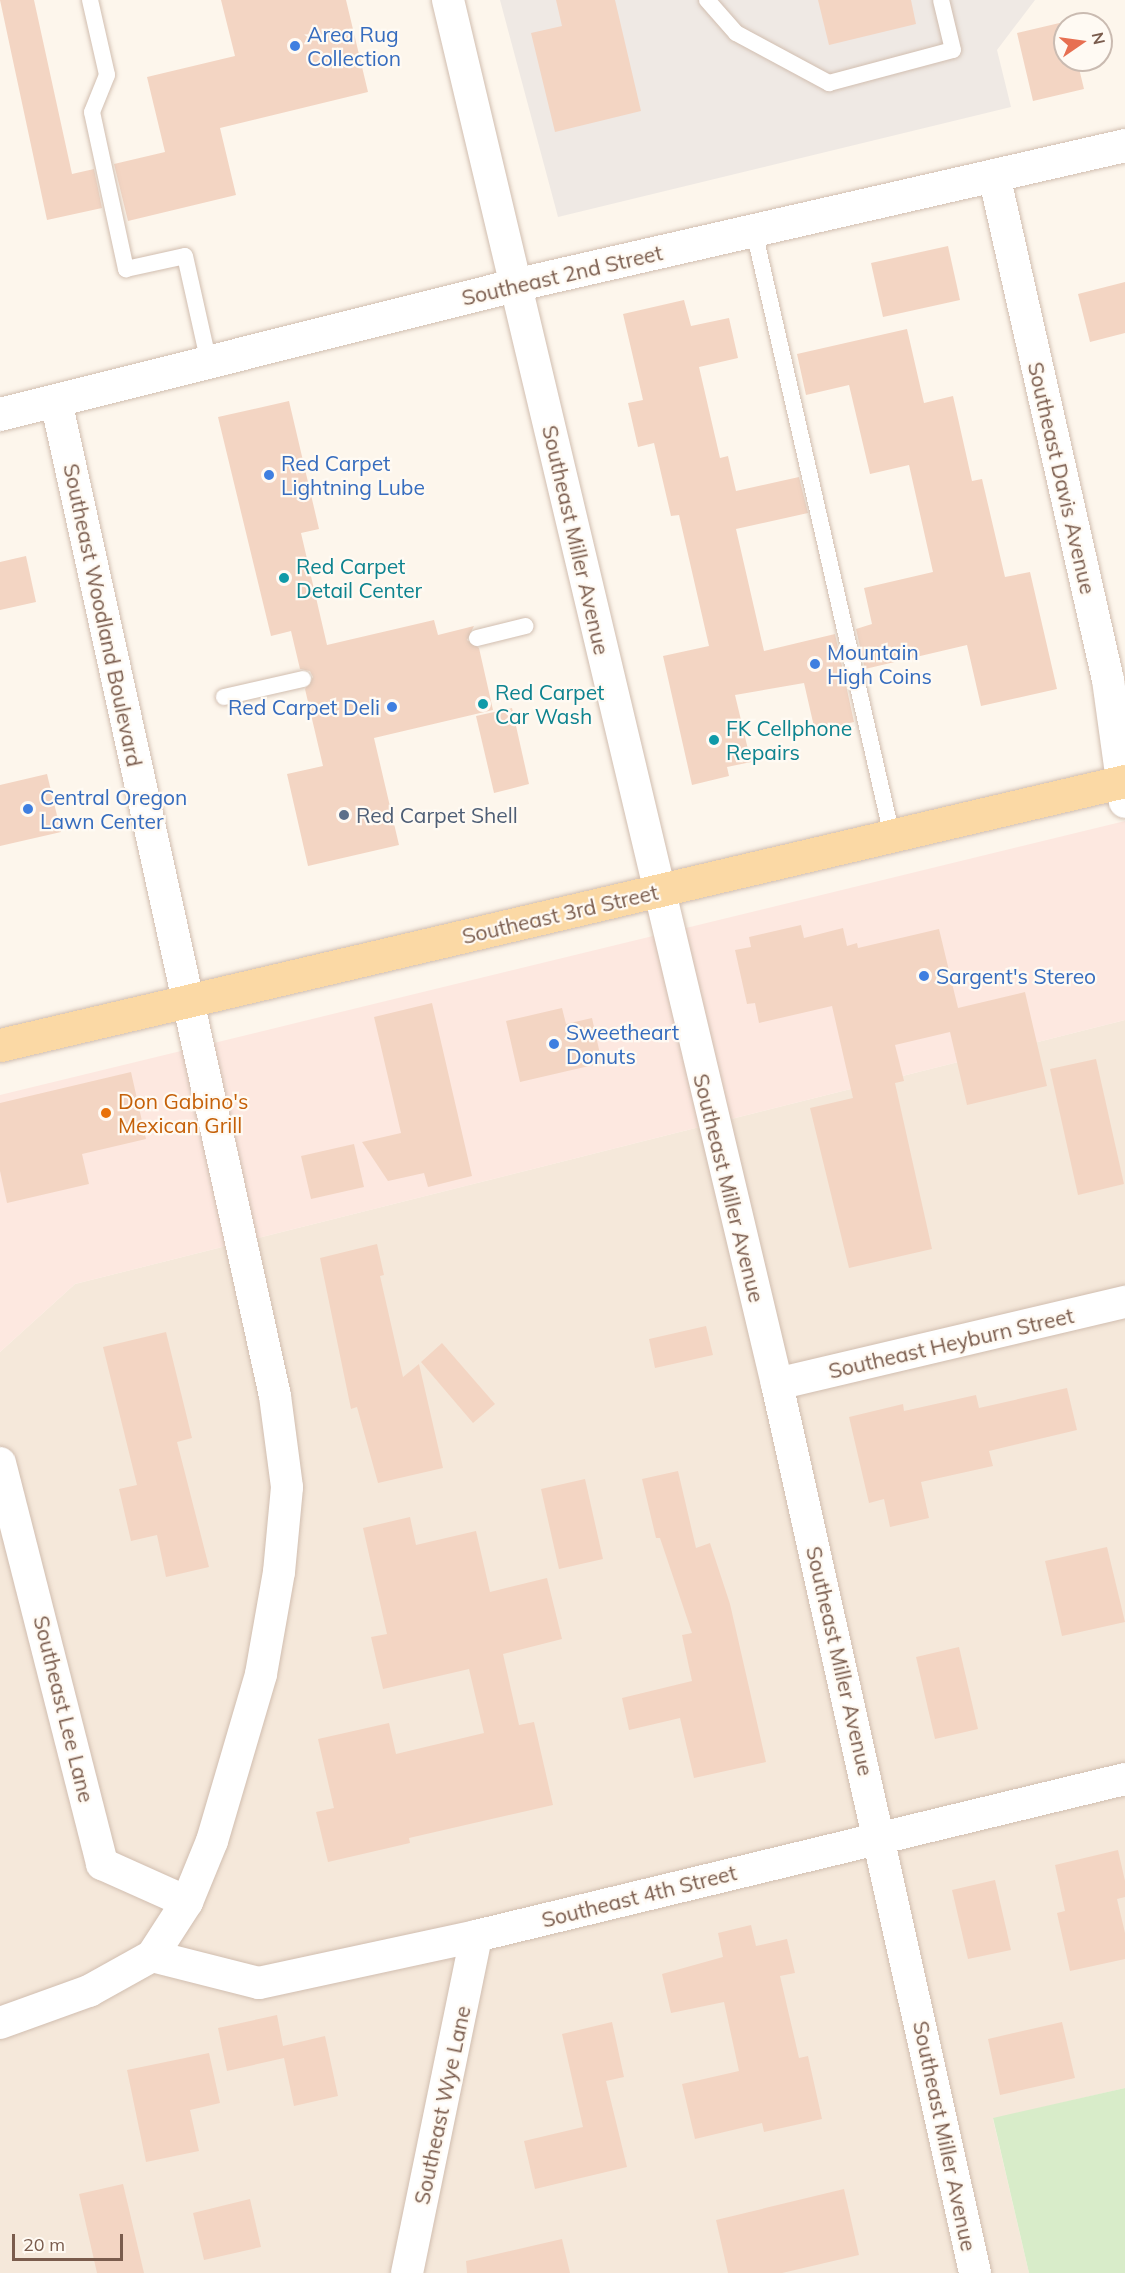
<!DOCTYPE html>
<html>
<head>
<meta charset="utf-8">
<style>
	body { margin:0 }
	#map { position:relative; width:1125px; height:2273px; overflow:hidden; background:#fdf6ec; font-family:Mulish,sans-serif }
	div>[style] { position:absolute }
	.residential>* { inset:0; background:#f5e8da }
	.commercial>* { inset:0; background:#fde8e0 }
	.industrial>* { inset:0; background:#efe9e4 }
	.green>* { inset:0; background:#d8ecc9 }
	.building>* { inset:0; background:#f3d5c3 }
	.roads { filter:drop-shadow(0 0 2px #d1beb0) drop-shadow(0 0 2px #d1beb0) }
	.lane>* { height:16px; margin:-8px; padding:0 8px; transform-origin:8px; border-radius:8px; background:#fff }
	.street>* { height:32px; margin:-16px; padding:0 16px; transform-origin:16px; border-radius:16px; background:#fff }
	.secondary>* { height:33px; margin:-16.5px; padding:0 16.5px; transform-origin:16.5px; border-radius:16.5px; background:#fff }
	.primary>* { height:33px; margin:-16.5px; padding:0 16.5px; transform-origin:16.5px; border-radius:16.5px; background:#fbd9a5 }
	.dots>* { width:16px; height:16px; translate:-50% -50%; box-sizing:border-box; border:3px solid #fffaf3; border-radius:50% }
	span { translate:-50% -50%; white-space:nowrap; text-align:center; line-height:1.15; -webkit-text-stroke:4.5px #fffaf3; paint-order:stroke }
	.shop-label { font-size:21px; color:#366cbe }
	.left { translate:0 -50%; text-align:left }
	.right { translate:-100% -50%; text-align:right }
	.street-label { font-size:21px; color:#7a5c4d }
	.culture-label { font-size:21px; color:#0d838f }
	.service-label { font-size:21px; color:#4e5e75 }
	.food-label { font-size:21px; color:#c56008 }
	.north { position:absolute; left:1053px; top:12px; width:60px; height:60px; box-sizing:border-box; background:#fffaf3; border:2px solid #cabbb1; border-radius:50%; rotate:77deg; font-size:16px; font-weight:700; line-height:24px; text-align:center; color:#7a5c4d }
	.north::after { content:''; display:block; margin:auto; width:21px; height:27px; background:#e76f51; clip-path:polygon(50% 0,100% 100%,50% 72%,0 100%) }
	.scale { position:absolute; left:12px; top:2234px; width:111px; height:27px; box-sizing:border-box; border:3px solid #7a5c4d; border-top:0; padding-left:8px; font-size:18px; line-height:21px; white-space:nowrap; color:#7a5c4d; -webkit-text-stroke:4px #fffaf3; paint-order:stroke }
</style>
</head>
<body>
<div id="map">
	<div class="residential">
		<i style="clip-path:polygon(1125px 1020px,1125px 2088px,993px 2119px,1029px 2273px,0 2273px,0 1352px,75px 1284px)"></i>
	</div>
	<div class="commercial">
		<i style="clip-path:polygon(1125px 821px,1125px 1020px,75px 1284px,0 1352px,0 1095px)"></i>
	</div>
	<div class="industrial">
		<i style="clip-path:polygon(500px 0,1035px 0,997px 50px,1011px 107px,558px 217px)"></i>
	</div>
	<div class="green">
		<i style="clip-path:polygon(1125px 2088px,1125px 2273px,1029px 2273px,993px 2118px)"></i>
	</div>
	<div class="building">
		<i style="clip-path:polygon(0 0,34px 0,72px 174px,94px 169px,102px 208px,47px 220px)"></i>
		<i style="clip-path:polygon(221px 0,346px 0,368px 92px,220px 128px,236px 195px,128px 221px,114px 164px,165px 152px,147px 77px,235px 56px)"></i>
		<i style="clip-path:polygon(556px 0,615px 0,641px 111px,555px 132px,531px 33px,562px 26px)"></i>
		<i style="clip-path:polygon(818px 0,911px 0,916px 24px,829px 45px)"></i>
		<i style="clip-path:polygon(1068px 21px,1065px 60px,1077px 60px,1084px 89px,1033px 101px,1017px 33px)"></i>
		<i style="clip-path:polygon(948px 246px,960px 300px,883px 317px,871px 263px)"></i>
		<i style="clip-path:polygon(1125px 282px,1125px 333px,1090px 342px,1078px 294px)"></i>
		<i style="clip-path:polygon(684px 300px,691px 326px,729px 318px,738px 358px,699px 367px,720px 458px,728px 456px,736px 491px,799px 477px,808px 513px,736px 529px,764px 651px,835px 634px,854px 722px,815px 731px,804px 683px,735px 695px,751px 762px,727px 767px,729px 776px,692px 785px,663px 656px,709px 646px,679px 515px,671px 516px,654px 443px,638px 447px,628px 403px,643px 400px,623px 314px)"></i>
		<i style="clip-path:polygon(907px 329px,924px 403px,953px 396px,972px 481px,982px 479px,1005px 577px,1030px 572px,1057px 689px,981px 706px,967px 645px,865px 669px,856px 629px,872px 624px,864px 588px,933px 572px,909px 465px,870px 474px,849px 385px,806px 395px,797px 354px)"></i>
		<i style="clip-path:polygon(289px 401px,319px 529px,301px 533px,327px 645px,434px 620px,438px 635px,474px 626px,467px 640px,479px 648px,493px 710px,374px 738px,399px 845px,308px 866px,287px 774px,323px 766px,305px 689px,313px 677px,310px 671px,300px 669px,291px 631px,271px 636px,218px 417px)"></i>
		<i style="clip-path:polygon(26px 556px,36px 602px,0 610px,0 562px)"></i>
		<i style="clip-path:polygon(512px 708px,529px 784px,494px 793px,476px 716px)"></i>
		<i style="clip-path:polygon(47px 774px,61px 832px,0 846px,0 785px)"></i>
		<i style="clip-path:polygon(801px 925px,804px 938px,843px 928px,847px 946px,857px 943px,858px 948px,939px 929px,958px 1008px,1025px 992px,1047px 1086px,967px 1105px,950px 1032px,895px 1045px,904px 1081px,895px 1083px,932px 1249px,849px 1268px,810px 1108px,853px 1098px,832px 1006px,759px 1023px,755px 1003px,747px 1004px,735px 950px,751px 947px,749px 937px)"></i>
		<i style="clip-path:polygon(432px 1003px,472px 1176px,428px 1187px,424px 1173px,388px 1181px,362px 1142px,401px 1133px,374px 1017px)"></i>
		<i style="clip-path:polygon(562px 1008px,566px 1024px,592px 1018px,602px 1063px,520px 1082px,506px 1021px)"></i>
		<i style="clip-path:polygon(1096px 1059px,1124px 1184px,1078px 1195px,1050px 1069px)"></i>
		<i style="clip-path:polygon(131px 1072px,146px 1139px,82px 1154px,89px 1184px,7px 1203px,0 1171px,0 1103px)"></i>
		<i style="clip-path:polygon(354px 1144px,364px 1187px,311px 1199px,301px 1156px)"></i>
		<i style="clip-path:polygon(377px 1244px,384px 1275px,380px 1276px,403px 1377px,419px 1364px,443px 1468px,378px 1483px,357px 1407px,351px 1409px,320px 1258px)"></i>
		<i style="clip-path:polygon(706px 1326px,713px 1355px,655px 1368px,649px 1339px)"></i>
		<i style="clip-path:polygon(166px 1332px,192px 1438px,177px 1442px,209px 1567px,166px 1577px,157px 1535px,131px 1541px,119px 1489px,137px 1485px,103px 1347px)"></i>
		<i style="clip-path:polygon(442px 1343px,495px 1404px,473px 1423px,421px 1362px)"></i>
		<i style="clip-path:polygon(1067px 1388px,1077px 1430px,989px 1451px,993px 1466px,921px 1482px,929px 1518px,890px 1527px,884px 1499px,869px 1503px,849px 1417px,903px 1404px,904px 1411px,976px 1395px,979px 1408px)"></i>
		<i style="clip-path:polygon(678px 1471px,696px 1548px,710px 1543px,730px 1604px,766px 1762px,694px 1778px,680px 1718px,629px 1730px,622px 1698px,692px 1681px,682px 1635px,692px 1633px,660px 1538px,656px 1538px,642px 1479px)"></i>
		<i style="clip-path:polygon(585px 1479px,603px 1559px,559px 1569px,541px 1489px)"></i>
		<i style="clip-path:polygon(410px 1517px,416px 1545px,476px 1531px,490px 1592px,547px 1578px,562px 1639px,503px 1654px,519px 1725px,534px 1722px,553px 1805px,409px 1838px,410px 1843px,328px 1862px,316px 1812px,334px 1808px,318px 1739px,389px 1723px,396px 1754px,484px 1733px,469px 1669px,383px 1689px,371px 1637px,387px 1634px,363px 1528px)"></i>
		<i style="clip-path:polygon(1107px 1547px,1125px 1622px,1062px 1636px,1045px 1561px)"></i>
		<i style="clip-path:polygon(959px 1647px,978px 1729px,935px 1739px,916px 1657px)"></i>
		<i style="clip-path:polygon(1118px 1850px,1125px 1881px,1125px 1897px,1117px 1899px,1125px 1933px,1125px 1959px,1070px 1971px,1057px 1913px,1065px 1911px,1055px 1865px)"></i>
		<i style="clip-path:polygon(995px 1880px,1011px 1950px,968px 1959px,952px 1890px)"></i>
		<i style="clip-path:polygon(751px 1925px,756px 1946px,787px 1939px,795px 1973px,780px 1976px,799px 2058px,808px 2056px,822px 2119px,764px 2132px,762px 2123px,695px 2139px,682px 2084px,739px 2071px,724px 2002px,671px 2013px,662px 1974px,723px 1957px,718px 1933px)"></i>
		<i style="clip-path:polygon(277px 2015px,283px 2046px,325px 2036px,338px 2096px,294px 2106px,284px 2058px,227px 2071px,218px 2028px)"></i>
		<i style="clip-path:polygon(612px 2022px,624px 2077px,606px 2081px,627px 2167px,535px 2189px,524px 2141px,583px 2127px,562px 2034px)"></i>
		<i style="clip-path:polygon(1062px 2022px,1075px 2078px,1000px 2095px,988px 2039px)"></i>
		<i style="clip-path:polygon(209px 2053px,220px 2103px,190px 2110px,199px 2151px,146px 2162px,127px 2070px)"></i>
		<i style="clip-path:polygon(123px 2184px,144px 2273px,97px 2273px,79px 2194px)"></i>
		<i style="clip-path:polygon(844px 2189px,859px 2255px,782px 2273px,728px 2273px,716px 2220px)"></i>
		<i style="clip-path:polygon(250px 2199px,261px 2247px,204px 2260px,193px 2213px)"></i>
		<i style="clip-path:polygon(562px 2239px,570px 2273px,467px 2273px,466px 2261px)"></i>
	</div>
	<div class="roads">
		<div class="lane">
			<i style="left:90px;top:0;width:77px;rotate:77.2deg"></i>
			<i style="left:107px;top:75px;width:40px;rotate:112deg"></i>
			<i style="left:92px;top:112px;width:161px;rotate:77.8deg"></i>
			<i style="left:126px;top:269px;width:60px;rotate:-12.4deg"></i>
			<i style="left:185px;top:256px;width:110px;rotate:77.4deg"></i>
			<i style="left:707px;top:0;width:44px;rotate:48.7deg"></i>
			<i style="left:736px;top:33px;width:106px;rotate:28.3deg"></i>
			<i style="left:829px;top:83px;width:128px;rotate:-14.9deg"></i>
			<i style="left:953px;top:50px;width:51px;rotate:-103.5deg"></i>
			<i style="left:754px;top:231px;width:621px;rotate:77.15deg"></i>
			<i style="left:477px;top:638px;width:50px;rotate:-13.8deg"></i>
			<i style="left:224px;top:697px;width:81px;rotate:-12.8deg"></i>
		</div>
		<div class="street">
			<i style="left:448px;top:0;width:1423px;rotate:76.63deg"></i>
			<i style="left:777px;top:1384px;width:911px;rotate:77.44deg"></i>
			<i style="left:994px;top:175px;width:518px;rotate:77.28deg"></i>
			<i style="left:1108px;top:680px;width:123px;rotate:82.1deg"></i>
			<i style="left:777px;top:1384px;width:358px;rotate:-13.3deg"></i>
			<i style="left:0;top:1463px;width:414px;rotate:75.7deg"></i>
			<i style="left:102px;top:1864px;width:93px;rotate:24.1deg"></i>
			<i style="left:152px;top:1956px;width:110px;rotate:14.2deg"></i>
			<i style="left:259px;top:1983px;width:222px;rotate:-12.2deg"></i>
			<i style="left:476px;top:1936px;width:668px;rotate:-13.6deg"></i>
			<i style="left:0;top:2023px;width:95px;rotate:-19.8deg"></i>
			<i style="left:89px;top:1991px;width:72px;rotate:-29.1deg"></i>
			<i style="left:152px;top:1956px;width:64px;rotate:-57.1deg"></i>
			<i style="left:187px;top:1902px;width:66px;rotate:-67.7deg"></i>
			<i style="left:212px;top:1841px;width:174px;rotate:-73.6deg"></i>
			<i style="left:261px;top:1674px;width:104px;rotate:-80deg"></i>
			<i style="left:279px;top:1572px;width:85px;rotate:-84.6deg"></i>
			<i style="left:287px;top:1487px;width:92px;rotate:-97.5deg"></i>
			<i style="left:275px;top:1396px;width:1019px;rotate:-102.41deg"></i>
			<i style="left:407px;top:2273px;width:344px;rotate:-78.4deg"></i>
		</div>
		<div class="secondary">
			<i style="left:0;top:414px;width:534px;rotate:-14.09deg"></i>
			<i style="left:518px;top:284px;width:623px;rotate:-12.9deg"></i>
		</div>
		<div class="primary">
			<i style="left:0;top:1045px;width:1156px;rotate:-13.21deg"></i>
		</div>
	</div>
	<div class="dots">
		<i style="left:295px;top:46px;background:#3f7fe0"></i>
		<i style="left:269px;top:475px;background:#3f7fe0"></i>
		<i style="left:284px;top:578px;background:#0f9aa8"></i>
		<i style="left:815px;top:664px;background:#3f7fe0"></i>
		<i style="left:483px;top:704px;background:#0f9aa8"></i>
		<i style="left:392px;top:707px;background:#3f7fe0"></i>
		<i style="left:714px;top:740px;background:#0f9aa8"></i>
		<i style="left:28px;top:809px;background:#3f7fe0"></i>
		<i style="left:344px;top:815px;background:#5c6f8a"></i>
		<i style="left:924px;top:976px;background:#3f7fe0"></i>
		<i style="left:554px;top:1044px;background:#3f7fe0"></i>
		<i style="left:106px;top:1113px;background:#e8710a"></i>
	</div>
	<div class="shop-label">
		<span class="left" style="left:307px;top:46px">Area Rug<br>Collection</span>
		<span class="left" style="left:281px;top:475px">Red Carpet<br>Lightning Lube</span>
		<span class="left" style="left:827px;top:664px">Mountain<br>High Coins</span>
		<span class="right" style="left:380px;top:707px">Red Carpet Deli</span>
		<span class="left" style="left:40px;top:809px">Central Oregon<br>Lawn Center</span>
		<span class="left" style="left:936px;top:976px">Sargent's Stereo</span>
		<span class="left" style="left:566px;top:1044px">Sweetheart<br>Donuts</span>
	</div>
	<div class="street-label">
		<span style="left:562px;top:275px;rotate:-13deg">Southeast 2nd Street</span>
		<span style="left:1062px;top:478px;rotate:77deg">Southeast Davis Avenue</span>
		<span style="left:576px;top:540px;rotate:77deg">Southeast Miller Avenue</span>
		<span style="left:103px;top:615px;rotate:78deg">Southeast Woodland Boulevard</span>
		<span style="left:560px;top:914px;rotate:-13deg">Southeast 3rd Street</span>
		<span style="left:729px;top:1188px;rotate:76deg">Southeast Miller Avenue</span>
		<span style="left:951px;top:1343px;rotate:-13deg">Southeast Heyburn Street</span>
		<span style="left:840px;top:1661px;rotate:77deg">Southeast Miller Avenue</span>
		<span style="left:64px;top:1709px;rotate:76deg">Southeast Lee Lane</span>
		<span style="left:639px;top:1896px;rotate:-14deg">Southeast 4th Street</span>
		<span style="left:442px;top:2105px;rotate:-78deg">Southeast Wye Lane</span>
		<span style="left:945px;top:2136px;rotate:78deg">Southeast Miller Avenue</span>
	</div>
	<div class="culture-label">
		<span class="left" style="left:296px;top:578px">Red Carpet<br>Detail Center</span>
		<span class="left" style="left:495px;top:704px">Red Carpet<br>Car Wash</span>
		<span class="left" style="left:726px;top:740px">FK Cellphone<br>Repairs</span>
	</div>
	<div class="service-label">
		<span class="left" style="left:356px;top:815px">Red Carpet Shell</span>
	</div>
	<div class="food-label">
		<span class="left" style="left:118px;top:1113px">Don Gabino's<br>Mexican Grill</span>
	</div>
	<div class="north">N</div>
	<div class="scale">20 m</div>
</div>
</body>
</html>
